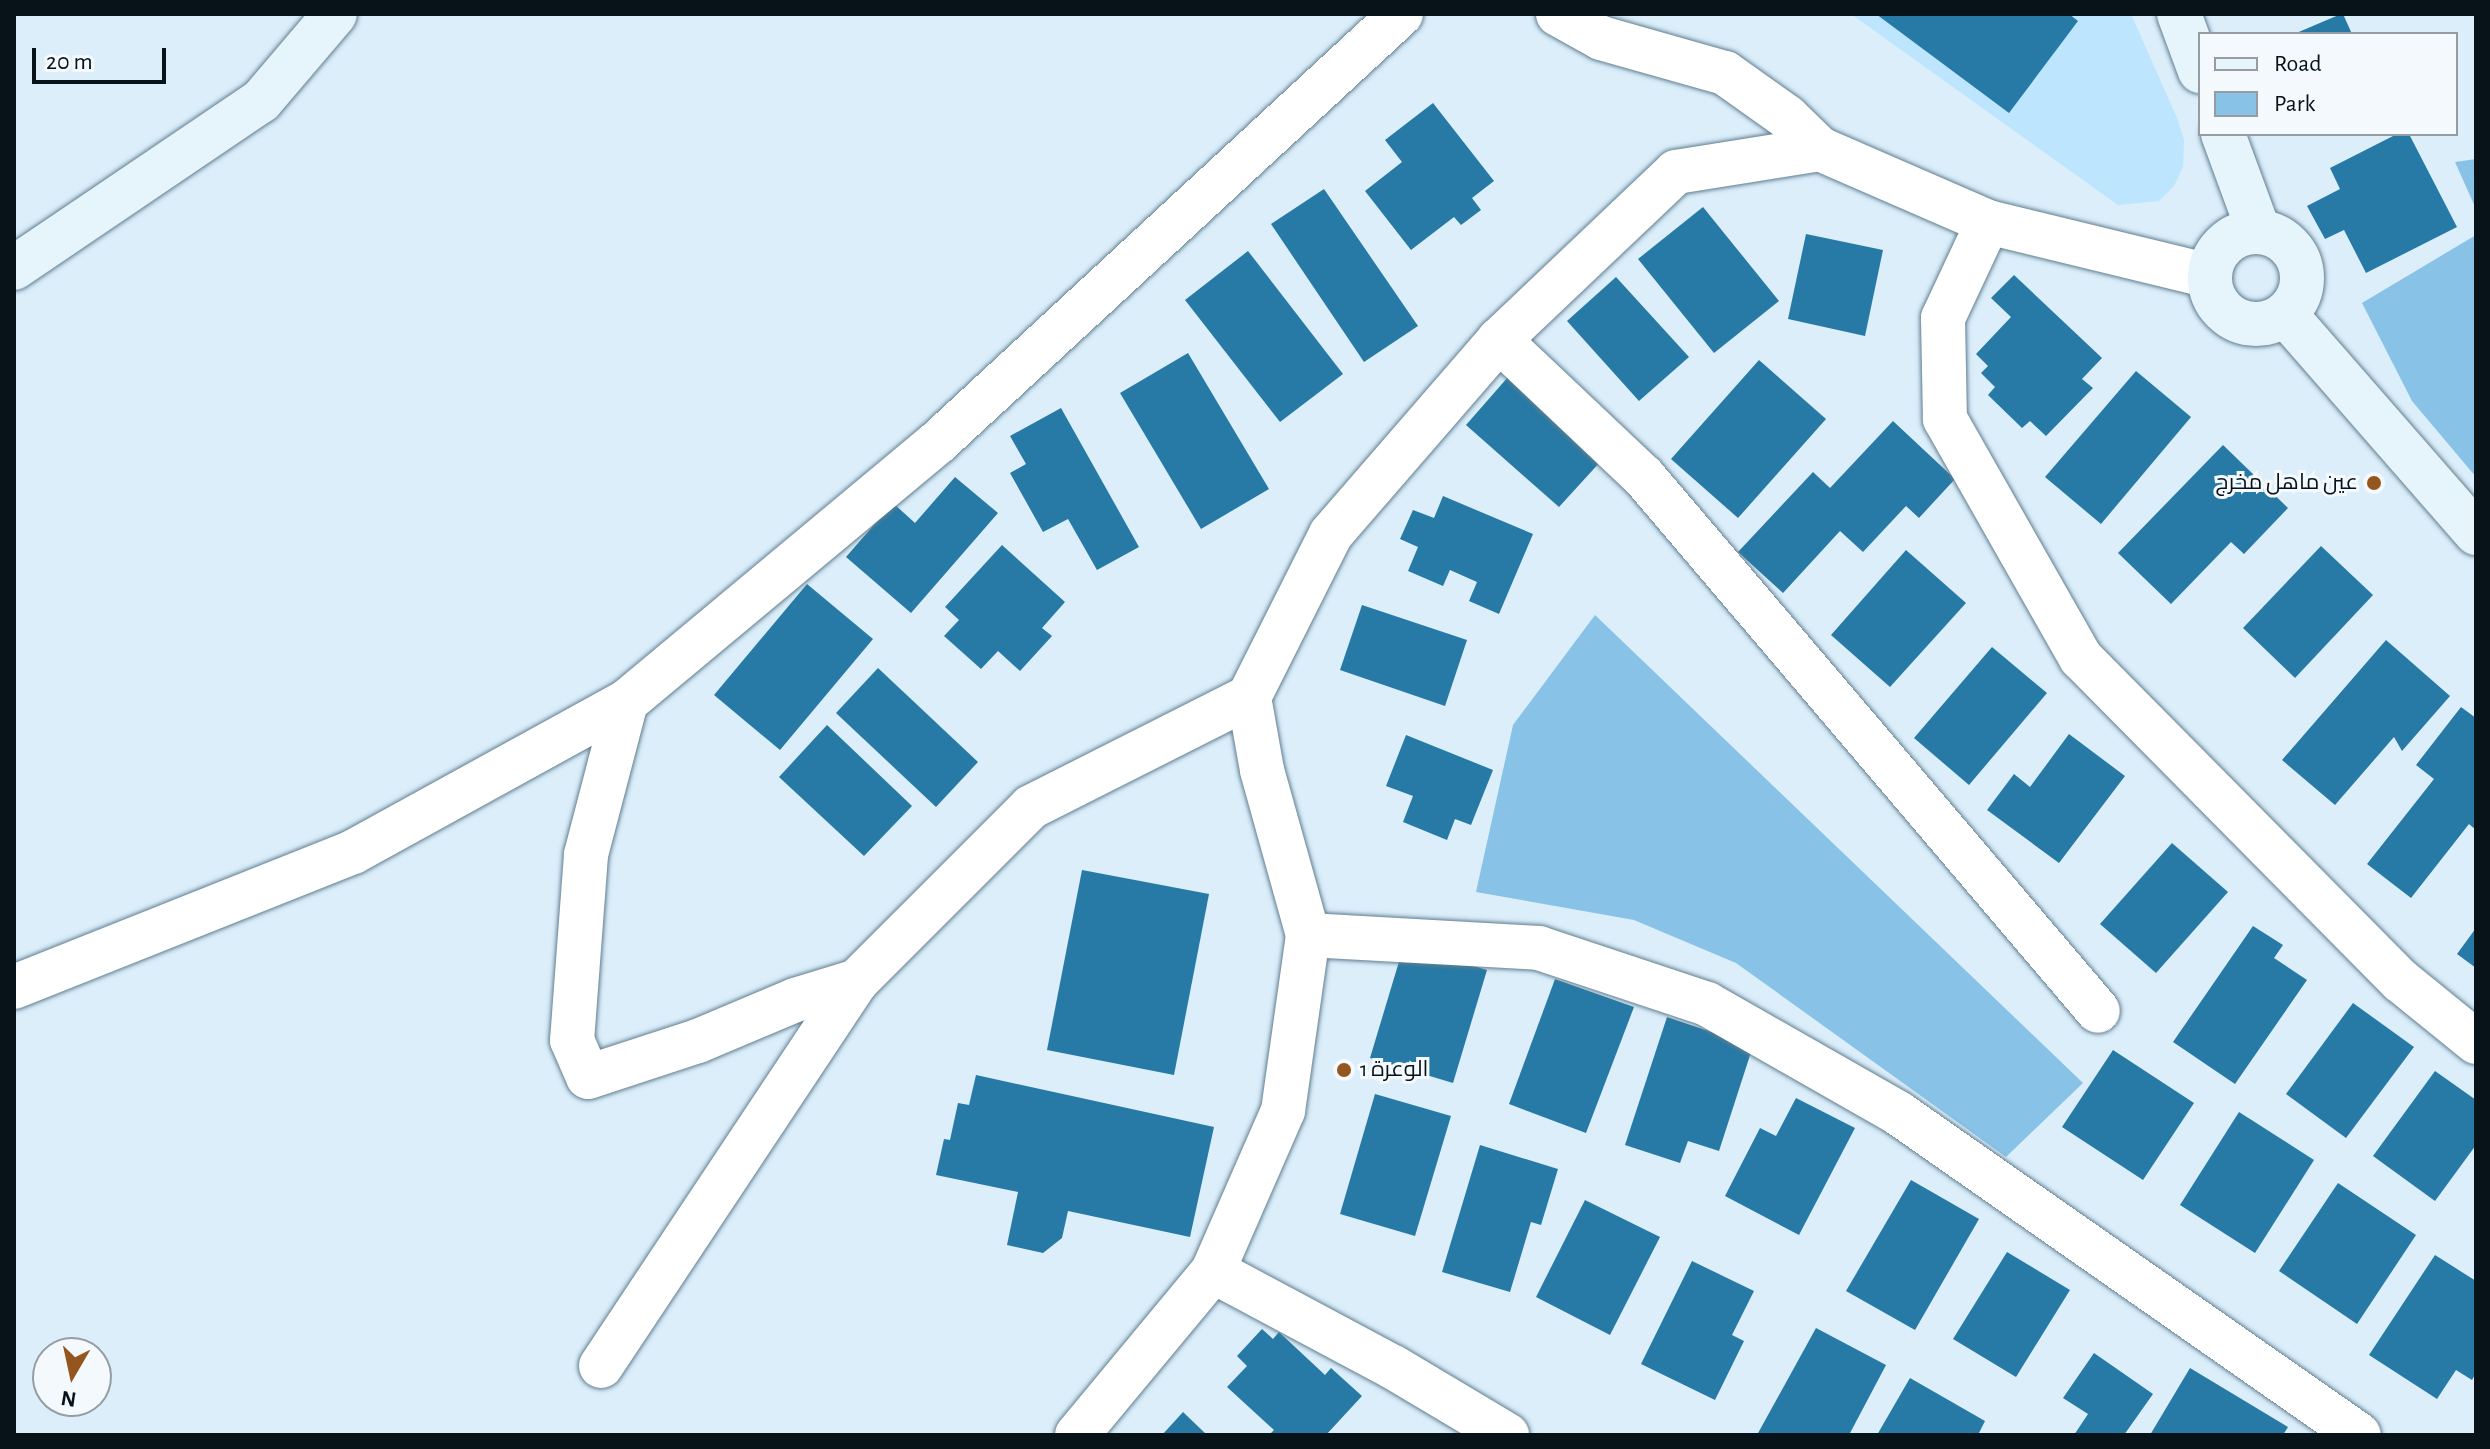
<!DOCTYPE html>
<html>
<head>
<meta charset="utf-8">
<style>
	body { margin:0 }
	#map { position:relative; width:2490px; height:1449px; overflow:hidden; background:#dbeefa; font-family:"Alegreya Sans",Cairo,sans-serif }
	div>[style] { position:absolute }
	.built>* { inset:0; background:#bde5fe }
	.green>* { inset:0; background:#88c3e7 }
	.building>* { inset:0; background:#277aa5 }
	.roads { filter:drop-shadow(0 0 2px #617e90) drop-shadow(0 0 2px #617e90) }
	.street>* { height:44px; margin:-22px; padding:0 22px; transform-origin:22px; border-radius:22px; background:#fff }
	.secondary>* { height:44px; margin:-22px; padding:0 22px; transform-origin:22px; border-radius:22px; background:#e6f4fc }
	.secondary>.ring { margin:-22px; padding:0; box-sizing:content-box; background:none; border:44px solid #e6f4fc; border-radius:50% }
	.dots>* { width:22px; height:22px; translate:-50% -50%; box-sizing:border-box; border:4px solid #f3f9fd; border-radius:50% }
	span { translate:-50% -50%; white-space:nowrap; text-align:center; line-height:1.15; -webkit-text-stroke:6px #f3f9fd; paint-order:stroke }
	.poi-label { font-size:22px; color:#071219 }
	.right { translate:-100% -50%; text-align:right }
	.left { translate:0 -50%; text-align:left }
	.frame { position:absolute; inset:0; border:16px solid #071219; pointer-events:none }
	.legend { position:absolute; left:2198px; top:32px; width:260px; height:104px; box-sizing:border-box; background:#f3f9fd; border:2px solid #959da2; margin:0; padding:10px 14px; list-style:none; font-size:24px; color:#071219 }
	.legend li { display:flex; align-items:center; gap:16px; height:40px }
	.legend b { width:40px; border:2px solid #959da2 }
	.north { position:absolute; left:32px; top:1337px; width:80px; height:80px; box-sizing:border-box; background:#f3f9fd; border:2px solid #959da2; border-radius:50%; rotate:189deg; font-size:22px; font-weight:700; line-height:32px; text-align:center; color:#071219 }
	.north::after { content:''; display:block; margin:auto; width:28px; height:36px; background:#95551f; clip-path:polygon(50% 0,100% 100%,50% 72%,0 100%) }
	.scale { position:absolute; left:32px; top:48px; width:134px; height:36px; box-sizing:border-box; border:4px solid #071219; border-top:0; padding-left:10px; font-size:24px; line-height:28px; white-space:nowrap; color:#071219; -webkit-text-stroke:6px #f3f9fd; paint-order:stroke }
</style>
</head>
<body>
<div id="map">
	<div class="built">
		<i style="clip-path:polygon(1851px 14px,2131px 14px,2177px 118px,2184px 140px,2183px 167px,2174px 186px,2159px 201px,2118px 205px)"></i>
	</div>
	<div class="green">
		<i style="clip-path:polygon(2476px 159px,2476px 209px,2455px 162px)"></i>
		<i style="clip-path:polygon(2476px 235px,2476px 477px,2412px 401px,2362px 303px)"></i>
		<i style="clip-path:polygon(1595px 615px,2083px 1083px,2006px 1157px,1736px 963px,1634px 920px,1476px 892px,1513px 725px)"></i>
	</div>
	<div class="building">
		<i style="clip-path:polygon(1876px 14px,2069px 14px,2078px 21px,2009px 113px)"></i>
		<i style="clip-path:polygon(2343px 14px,2352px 34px,2294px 34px,2341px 14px)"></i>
		<i style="clip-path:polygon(1433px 103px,1494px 181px,1472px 198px,1481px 210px,1461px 225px,1454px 217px,1411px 250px,1365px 191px,1402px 162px,1385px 140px)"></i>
		<i style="clip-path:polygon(2397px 134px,2409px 134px,2457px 227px,2366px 273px,2344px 230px,2325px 239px,2307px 206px,2340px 189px,2330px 168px)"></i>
		<i style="clip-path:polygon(1324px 189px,1418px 326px,1364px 362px,1271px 224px)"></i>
		<i style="clip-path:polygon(1703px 207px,1779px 301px,1714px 353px,1638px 259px)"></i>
		<i style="clip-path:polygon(1806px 234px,1883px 250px,1865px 336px,1788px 319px)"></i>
		<i style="clip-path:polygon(1248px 251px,1343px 374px,1280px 422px,1185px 300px)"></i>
		<i style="clip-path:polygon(2014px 275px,2102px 358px,2082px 379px,2093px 388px,2046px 436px,2030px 421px,2022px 428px,1988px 395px,1995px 387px,1981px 373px,1988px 366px,1976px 354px,2011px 317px,1991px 298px)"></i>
		<i style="clip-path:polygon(1616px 277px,1689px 357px,1639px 401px,1567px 321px)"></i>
		<i style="clip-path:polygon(1188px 353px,1269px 489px,1201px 529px,1120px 393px)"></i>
		<i style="clip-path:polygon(1759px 360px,1826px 419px,1738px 518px,1671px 459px)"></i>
		<i style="clip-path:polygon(2136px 371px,2191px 417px,2101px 524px,2045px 477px)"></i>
		<i style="clip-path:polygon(1508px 377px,1601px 461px,1559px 507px,1466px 425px)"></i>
		<i style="clip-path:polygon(1061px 408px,1139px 547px,1097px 570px,1068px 519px,1043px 532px,1010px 473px,1026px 464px,1010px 436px)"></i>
		<i style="clip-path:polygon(1893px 421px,1955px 479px,1919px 518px,1906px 506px,1863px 552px,1840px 531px,1783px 593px,1738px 552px,1813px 472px,1830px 488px)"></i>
		<i style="clip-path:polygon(2223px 445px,2288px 508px,2244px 554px,2231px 542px,2171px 604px,2118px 553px)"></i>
		<i style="clip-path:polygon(955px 477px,998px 513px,911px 613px,846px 557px,893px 503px,915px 523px)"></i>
		<i style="clip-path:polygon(1443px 496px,1533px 534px,1499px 614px,1469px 601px,1477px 582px,1450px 570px,1443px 586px,1408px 571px,1418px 547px,1400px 539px,1413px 510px,1434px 518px)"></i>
		<i style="clip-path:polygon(1002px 545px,1065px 602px,1042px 628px,1052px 636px,1020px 671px,998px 651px,981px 669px,944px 636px,959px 620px,945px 607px)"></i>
		<i style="clip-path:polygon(2321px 546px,2373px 595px,2295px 678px,2243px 628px)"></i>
		<i style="clip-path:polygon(1906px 550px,1966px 603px,1890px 687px,1831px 635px)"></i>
		<i style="clip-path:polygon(807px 584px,873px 639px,780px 750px,714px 695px)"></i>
		<i style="clip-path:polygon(1362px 605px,1467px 640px,1445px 706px,1340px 670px)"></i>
		<i style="clip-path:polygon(2386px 640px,2450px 696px,2402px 751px,2394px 737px,2335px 805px,2282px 760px)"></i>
		<i style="clip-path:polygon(1992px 647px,2047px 693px,1969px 785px,1914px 738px)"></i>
		<i style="clip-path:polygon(878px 668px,978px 762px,936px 807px,836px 713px)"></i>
		<i style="clip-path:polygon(2461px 707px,2476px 718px,2476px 830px,2469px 824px,2411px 898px,2367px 864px,2434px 779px,2416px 765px)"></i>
		<i style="clip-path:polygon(827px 725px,912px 806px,864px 856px,779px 777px)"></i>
		<i style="clip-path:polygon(2069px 734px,2125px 776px,2059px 863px,1987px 810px,2014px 774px,2030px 787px)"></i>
		<i style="clip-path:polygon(1406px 735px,1493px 770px,1471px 825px,1455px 819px,1447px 840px,1403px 822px,1413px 796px,1386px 786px)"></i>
		<i style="clip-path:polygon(2172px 843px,2228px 892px,2156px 973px,2100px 924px)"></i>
		<i style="clip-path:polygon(1082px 870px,1209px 894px,1174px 1075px,1047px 1050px)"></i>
		<i style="clip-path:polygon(2253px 926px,2283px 945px,2274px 958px,2307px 980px,2235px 1084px,2173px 1042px)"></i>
		<i style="clip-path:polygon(2476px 928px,2476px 968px,2457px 954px)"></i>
		<i style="clip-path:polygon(1404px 945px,1487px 970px,1453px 1083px,1370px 1058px)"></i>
		<i style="clip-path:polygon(1555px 979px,1634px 1007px,1586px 1133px,1509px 1104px)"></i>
		<i style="clip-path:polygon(2353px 1003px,2414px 1047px,2346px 1138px,2286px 1094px)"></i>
		<i style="clip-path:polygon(1667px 1017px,1753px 1046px,1719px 1151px,1688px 1141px,1680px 1163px,1625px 1145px)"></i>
		<i style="clip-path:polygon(2113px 1050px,2194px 1103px,2143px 1180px,2062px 1127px)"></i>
		<i style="clip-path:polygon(2435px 1071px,2476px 1100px,2476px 1145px,2435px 1201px,2373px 1156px)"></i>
		<i style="clip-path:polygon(976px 1075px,1214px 1127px,1190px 1237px,1068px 1211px,1062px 1238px,1043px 1253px,1007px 1245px,1018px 1192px,936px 1175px,944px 1139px,950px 1140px,958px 1103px,969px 1105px)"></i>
		<i style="clip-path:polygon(1375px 1094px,1451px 1116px,1415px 1236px,1340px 1214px)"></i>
		<i style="clip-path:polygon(1796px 1098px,1855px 1128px,1799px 1235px,1725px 1196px,1760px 1128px,1776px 1136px)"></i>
		<i style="clip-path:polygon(2239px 1112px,2314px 1160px,2255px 1253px,2180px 1205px)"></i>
		<i style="clip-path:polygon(1480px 1145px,1558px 1169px,1541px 1225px,1531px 1222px,1510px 1292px,1442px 1272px)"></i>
		<i style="clip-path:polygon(1911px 1180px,1979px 1219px,1915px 1330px,1846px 1291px)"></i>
		<i style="clip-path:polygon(2338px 1183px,2416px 1235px,2357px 1324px,2279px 1271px)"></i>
		<i style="clip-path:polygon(1585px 1200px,1660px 1237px,1610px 1335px,1536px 1297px)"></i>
		<i style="clip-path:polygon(2007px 1252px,2070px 1290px,2016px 1377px,1953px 1339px)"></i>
		<i style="clip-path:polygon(2435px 1255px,2476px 1281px,2476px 1373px,2472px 1380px,2456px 1370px,2437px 1399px,2369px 1355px)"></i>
		<i style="clip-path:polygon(1692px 1261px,1754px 1291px,1732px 1335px,1744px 1341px,1715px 1400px,1641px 1364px)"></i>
		<i style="clip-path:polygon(1816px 1328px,1886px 1365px,1849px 1435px,1757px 1435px)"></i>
		<i style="clip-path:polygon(1262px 1329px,1273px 1339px,1279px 1332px,1325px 1375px,1331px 1368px,1362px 1396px,1326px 1435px,1269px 1435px,1274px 1430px,1227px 1387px,1247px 1366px,1237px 1356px)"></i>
		<i style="clip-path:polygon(2094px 1353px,2153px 1394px,2124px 1435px,2074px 1435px,2088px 1414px,2063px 1398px)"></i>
		<i style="clip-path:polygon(2190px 1368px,2288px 1427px,2283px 1435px,2150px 1435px)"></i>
		<i style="clip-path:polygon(1910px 1378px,1985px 1421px,1978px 1435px,1877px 1435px)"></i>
		<i style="clip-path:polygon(1183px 1412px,1207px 1435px,1162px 1435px)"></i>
	</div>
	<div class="roads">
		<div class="street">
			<i style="left:1558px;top:14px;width:49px;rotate:29.2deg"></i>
			<i style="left:1601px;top:38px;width:129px;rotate:15.8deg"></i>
			<i style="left:1725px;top:73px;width:76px;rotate:35.4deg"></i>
			<i style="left:1787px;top:117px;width:46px;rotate:44.1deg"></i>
			<i style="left:1988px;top:222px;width:106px;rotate:115.1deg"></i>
			<i style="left:1943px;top:318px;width:101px;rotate:88.9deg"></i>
			<i style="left:1945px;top:419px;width:275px;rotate:60.4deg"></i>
			<i style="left:2081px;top:658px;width:455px;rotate:45.3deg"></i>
			<i style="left:2401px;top:981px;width:97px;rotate:39.1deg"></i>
			<i style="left:1499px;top:340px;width:198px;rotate:43.4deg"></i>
			<i style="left:1643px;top:476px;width:702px;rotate:49.62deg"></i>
			<i style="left:626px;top:702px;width:158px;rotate:104.7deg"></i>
			<i style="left:586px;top:855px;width:186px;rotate:94.3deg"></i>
			<i style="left:572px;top:1040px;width:40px;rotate:66.6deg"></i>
			<i style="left:588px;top:1077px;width:116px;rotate:-18.1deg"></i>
			<i style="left:698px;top:1041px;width:105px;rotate:-22.9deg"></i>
			<i style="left:795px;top:1000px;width:65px;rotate:-17deg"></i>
			<i style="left:1308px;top:935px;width:231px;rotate:3.2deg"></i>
			<i style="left:1539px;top:948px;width:177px;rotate:18.4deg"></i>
			<i style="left:1707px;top:1004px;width:220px;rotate:29.7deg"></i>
			<i style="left:1898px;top:1113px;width:562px;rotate:34.93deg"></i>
			<i style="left:14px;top:987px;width:365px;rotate:-21.7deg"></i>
			<i style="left:353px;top:852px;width:311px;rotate:-28.8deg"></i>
			<i style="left:626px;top:702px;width:405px;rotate:-39.8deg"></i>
			<i style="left:937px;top:443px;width:632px;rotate:-42.76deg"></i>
			<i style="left:1213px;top:1271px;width:204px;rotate:28.1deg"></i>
			<i style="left:1393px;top:1367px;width:133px;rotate:30.8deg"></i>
			<i style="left:601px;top:1366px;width:462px;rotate:-56.4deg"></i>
			<i style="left:857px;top:981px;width:246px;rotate:-45deg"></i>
			<i style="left:1031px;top:807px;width:244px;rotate:-26.8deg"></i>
			<i style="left:1077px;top:1435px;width:213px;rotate:-50.3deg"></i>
			<i style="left:1213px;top:1271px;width:175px;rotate:-66.4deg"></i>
			<i style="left:1283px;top:1111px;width:178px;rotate:-81.9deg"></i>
			<i style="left:1308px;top:935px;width:171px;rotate:-105.6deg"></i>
			<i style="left:1262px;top:770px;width:74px;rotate:-100.1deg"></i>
			<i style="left:1249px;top:697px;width:182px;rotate:-63.3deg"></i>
			<i style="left:1331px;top:534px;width:257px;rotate:-49.1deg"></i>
			<i style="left:1499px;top:340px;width:244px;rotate:-43.5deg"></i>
			<i style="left:1676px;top:172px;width:146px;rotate:-9.1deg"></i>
			<i style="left:1820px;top:149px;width:183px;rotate:23.5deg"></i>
			<i style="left:1988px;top:222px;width:228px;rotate:13.7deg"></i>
		</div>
		<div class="secondary">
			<i style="left:2179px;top:14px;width:61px;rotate:69.8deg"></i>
			<i style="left:2223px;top:134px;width:104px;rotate:69.8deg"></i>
			<i class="ring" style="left:2210px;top:232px;width:48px;height:48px"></i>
			<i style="left:14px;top:268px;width:298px;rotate:-34.1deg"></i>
			<i style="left:261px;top:101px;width:114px;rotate:-49.6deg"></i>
			<i style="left:2285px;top:314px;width:291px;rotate:48.9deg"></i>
		</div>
	</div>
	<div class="dots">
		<i style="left:2374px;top:483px;background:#95551f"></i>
		<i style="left:1344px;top:1070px;background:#95551f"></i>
	</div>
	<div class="poi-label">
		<span class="right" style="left:2358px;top:483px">عين ماهل مخرج</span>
		<span class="left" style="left:1360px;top:1070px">الوعرة 1</span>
	</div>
	<div class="frame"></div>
	<ul class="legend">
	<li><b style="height:10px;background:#e6f4fc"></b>Road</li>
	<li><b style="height:22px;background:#88c3e7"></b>Park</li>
	</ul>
	<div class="north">N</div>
	<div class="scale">20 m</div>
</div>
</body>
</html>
